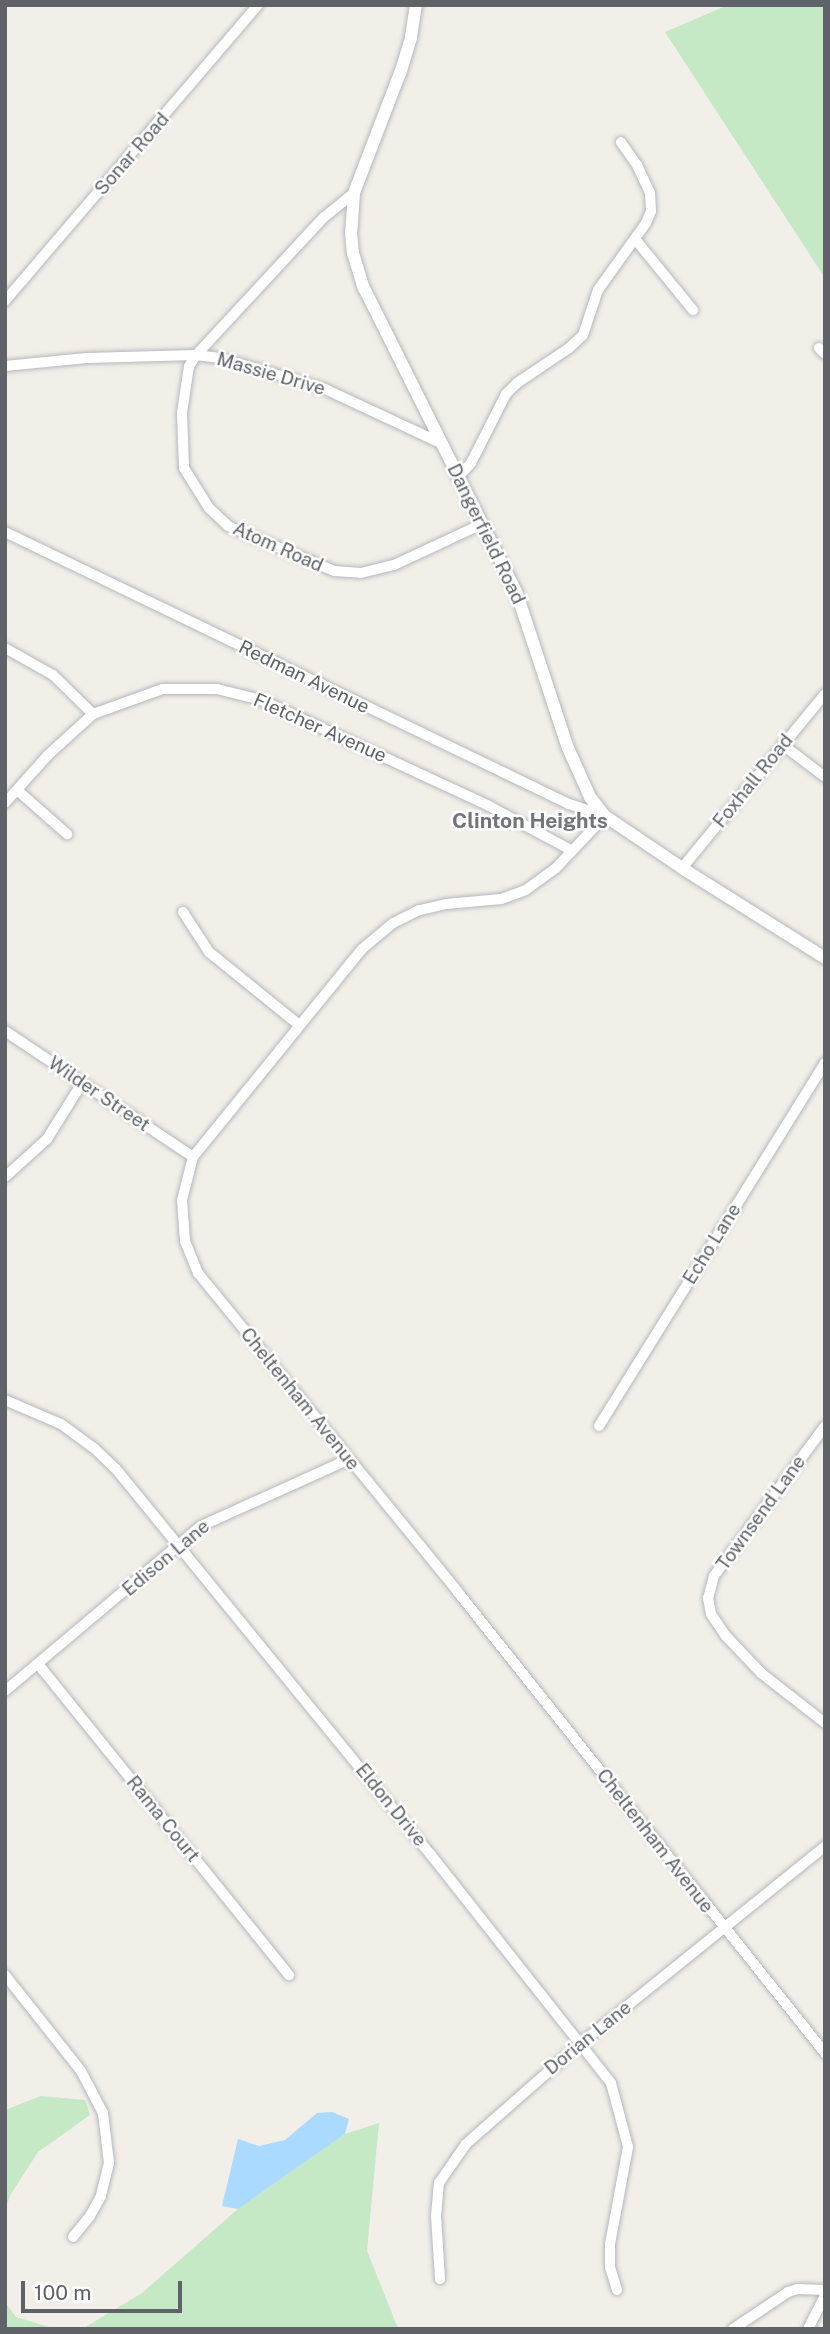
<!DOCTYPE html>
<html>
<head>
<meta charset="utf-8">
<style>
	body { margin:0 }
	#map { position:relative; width:830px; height:2334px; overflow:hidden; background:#f1efe8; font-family:"Public Sans",sans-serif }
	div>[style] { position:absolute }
	.green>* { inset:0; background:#c5e8c5 }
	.water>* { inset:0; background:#aadaff }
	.roads { filter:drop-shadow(0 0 2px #b5b8bc) drop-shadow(0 0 2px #b5b8bc) }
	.minor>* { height:10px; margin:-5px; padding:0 5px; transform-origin:5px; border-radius:5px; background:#fff }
	.tertiary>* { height:12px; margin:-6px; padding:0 6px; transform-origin:6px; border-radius:6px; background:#fff }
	span { translate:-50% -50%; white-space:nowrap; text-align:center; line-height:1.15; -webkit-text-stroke:5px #fff; paint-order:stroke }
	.street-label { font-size:19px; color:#5f6368 }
	.neighbourhood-label { font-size:21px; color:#70757a; font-weight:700 }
	.frame { position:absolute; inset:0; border:7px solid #5f6368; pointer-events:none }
	.scale { position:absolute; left:21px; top:2281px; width:161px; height:32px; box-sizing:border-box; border:4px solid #5f6368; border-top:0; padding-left:9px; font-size:21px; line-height:24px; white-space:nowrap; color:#5f6368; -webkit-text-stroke:5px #fff; paint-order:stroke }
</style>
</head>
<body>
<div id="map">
	<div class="green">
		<i style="clip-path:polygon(728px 5px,825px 5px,825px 278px,665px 32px)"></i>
		<i style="clip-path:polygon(41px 2096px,85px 2100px,90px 2115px,38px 2152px,11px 2194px,5px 2209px,5px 2110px)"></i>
		<i style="clip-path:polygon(379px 2123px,367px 2251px,397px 2326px,402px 2329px,82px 2329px,142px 2293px,238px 2209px,345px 2134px)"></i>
		<i style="clip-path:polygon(5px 2302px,16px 2317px,56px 2329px,5px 2329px)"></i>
	</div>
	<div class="water">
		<i style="clip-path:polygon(332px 2112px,349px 2119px,345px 2134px,238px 2209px,222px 2206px,238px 2139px,259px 2146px,285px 2140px,317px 2113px)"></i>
	</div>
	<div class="roads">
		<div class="minor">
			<i style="left:354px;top:193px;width:38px;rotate:141deg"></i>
			<i style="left:324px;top:217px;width:188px;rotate:132.8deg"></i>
			<i style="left:196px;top:355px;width:13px;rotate:122deg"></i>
			<i style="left:189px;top:366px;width:48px;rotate:98.5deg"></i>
			<i style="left:182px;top:413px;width:55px;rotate:87.9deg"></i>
			<i style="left:184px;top:468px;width:47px;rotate:58deg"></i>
			<i style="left:209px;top:508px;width:26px;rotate:43deg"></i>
			<i style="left:228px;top:526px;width:115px;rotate:23deg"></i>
			<i style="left:334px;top:571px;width:27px;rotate:4deg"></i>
			<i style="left:361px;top:573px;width:34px;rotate:-14deg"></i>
			<i style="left:394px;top:565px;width:97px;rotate:-25deg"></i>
			<i style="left:635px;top:239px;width:92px;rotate:50.8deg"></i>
			<i style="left:5px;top:301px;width:389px;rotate:-49.5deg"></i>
			<i style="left:819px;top:348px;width:8px;rotate:45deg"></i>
			<i style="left:5px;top:366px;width:82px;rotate:-5.6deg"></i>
			<i style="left:87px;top:358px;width:109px;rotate:-1.6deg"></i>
			<i style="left:196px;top:355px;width:24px;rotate:7deg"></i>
			<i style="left:220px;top:358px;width:109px;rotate:16.4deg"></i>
			<i style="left:325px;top:389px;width:128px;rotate:25deg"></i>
			<i style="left:458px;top:477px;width:19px;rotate:-47deg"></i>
			<i style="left:471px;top:463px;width:77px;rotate:-63.1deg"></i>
			<i style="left:506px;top:394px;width:16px;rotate:-45deg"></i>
			<i style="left:517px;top:383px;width:63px;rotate:-33.9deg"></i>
			<i style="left:569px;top:348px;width:19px;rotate:-43deg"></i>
			<i style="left:583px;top:335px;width:47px;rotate:-71.6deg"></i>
			<i style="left:598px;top:290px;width:82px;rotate:-54.4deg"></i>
			<i style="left:646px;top:223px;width:13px;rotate:-67deg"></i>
			<i style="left:651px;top:211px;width:18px;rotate:-93deg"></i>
			<i style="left:650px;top:193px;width:31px;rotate:-115deg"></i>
			<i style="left:637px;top:165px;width:28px;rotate:-125deg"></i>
			<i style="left:5px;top:532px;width:626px;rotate:25.75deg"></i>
			<i style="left:569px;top:804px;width:38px;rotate:18deg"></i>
			<i style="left:605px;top:816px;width:71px;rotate:133.3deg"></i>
			<i style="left:556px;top:868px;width:37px;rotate:144deg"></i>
			<i style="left:526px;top:890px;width:27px;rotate:160deg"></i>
			<i style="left:501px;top:899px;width:55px;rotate:174.8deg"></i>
			<i style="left:446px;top:904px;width:28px;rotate:167deg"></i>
			<i style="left:419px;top:910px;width:29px;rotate:153deg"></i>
			<i style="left:393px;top:923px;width:40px;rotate:140deg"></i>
			<i style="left:362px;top:949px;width:268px;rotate:129.1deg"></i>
			<i style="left:193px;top:1157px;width:44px;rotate:104.3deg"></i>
			<i style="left:182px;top:1200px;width:41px;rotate:85.8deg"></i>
			<i style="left:185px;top:1241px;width:35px;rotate:68deg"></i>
			<i style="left:198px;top:1273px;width:410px;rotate:50.8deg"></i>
			<i style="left:457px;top:1591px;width:591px;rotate:51.46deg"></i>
			<i style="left:5px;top:648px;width:55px;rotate:29.4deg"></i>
			<i style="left:53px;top:675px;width:56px;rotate:44.3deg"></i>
			<i style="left:783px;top:745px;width:53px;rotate:37.3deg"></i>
			<i style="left:17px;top:790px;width:67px;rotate:41.3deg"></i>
			<i style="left:5px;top:803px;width:64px;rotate:-48.1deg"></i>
			<i style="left:48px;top:755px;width:61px;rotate:-42.3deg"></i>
			<i style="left:93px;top:714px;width:74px;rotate:-19.7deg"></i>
			<i style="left:163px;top:689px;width:54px"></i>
			<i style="left:217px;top:689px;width:45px;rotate:14deg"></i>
			<i style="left:261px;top:700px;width:251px;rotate:24.9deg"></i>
			<i style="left:489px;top:806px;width:93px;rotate:28.2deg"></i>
			<i style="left:682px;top:868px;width:225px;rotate:-50.6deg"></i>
			<i style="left:183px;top:912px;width:48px;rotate:57deg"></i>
			<i style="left:209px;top:952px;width:116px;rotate:39deg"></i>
			<i style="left:5px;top:1031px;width:226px;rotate:33.8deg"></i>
			<i style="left:5px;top:1177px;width:57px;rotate:-42.1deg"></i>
			<i style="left:47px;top:1139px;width:66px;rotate:-58deg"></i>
			<i style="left:5px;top:1400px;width:61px;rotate:23.2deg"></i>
			<i style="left:61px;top:1424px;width:42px;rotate:36.3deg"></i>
			<i style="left:95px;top:1449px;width:29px;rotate:44deg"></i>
			<i style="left:116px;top:1469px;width:498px;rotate:50.8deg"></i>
			<i style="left:431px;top:1855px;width:290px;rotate:51.7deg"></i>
			<i style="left:611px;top:2083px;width:66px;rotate:75.1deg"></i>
			<i style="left:628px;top:2147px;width:99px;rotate:100.5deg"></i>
			<i style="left:610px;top:2244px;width:23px;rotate:90deg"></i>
			<i style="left:610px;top:2267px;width:24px;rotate:73deg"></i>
			<i style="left:599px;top:1426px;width:428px;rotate:-58.1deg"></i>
			<i style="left:825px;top:1426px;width:187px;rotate:126.5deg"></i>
			<i style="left:714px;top:1576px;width:23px;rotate:105deg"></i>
			<i style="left:708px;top:1598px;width:16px;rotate:79deg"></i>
			<i style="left:711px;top:1614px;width:27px;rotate:56deg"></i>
			<i style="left:726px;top:1636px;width:51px;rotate:46.6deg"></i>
			<i style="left:761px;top:1673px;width:81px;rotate:38deg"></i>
			<i style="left:38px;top:1664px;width:400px;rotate:51.1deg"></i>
			<i style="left:5px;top:1691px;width:256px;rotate:-40.1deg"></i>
			<i style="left:201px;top:1526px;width:160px;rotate:-24.3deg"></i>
			<i style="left:5px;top:1975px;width:122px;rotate:51.6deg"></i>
			<i style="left:81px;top:2071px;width:47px;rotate:62.4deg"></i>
			<i style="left:103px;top:2113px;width:50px;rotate:83.2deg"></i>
			<i style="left:109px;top:2163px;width:34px;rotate:104deg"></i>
			<i style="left:101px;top:2196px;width:23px;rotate:119deg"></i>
			<i style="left:90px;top:2216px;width:27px;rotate:129deg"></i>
			<i style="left:440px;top:2279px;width:63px;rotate:-93.6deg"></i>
			<i style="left:436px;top:2216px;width:33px;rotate:-85deg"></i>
			<i style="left:439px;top:2183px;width:47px;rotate:-55.3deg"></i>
			<i style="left:466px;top:2144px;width:152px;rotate:-41.3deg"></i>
			<i style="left:580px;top:2044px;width:315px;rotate:-38.9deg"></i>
			<i style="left:733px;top:2329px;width:66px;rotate:-33.9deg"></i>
			<i style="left:788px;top:2292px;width:10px;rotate:-17deg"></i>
			<i style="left:798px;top:2289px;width:27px;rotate:2deg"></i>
			<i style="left:808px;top:2329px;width:37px;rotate:-63deg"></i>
		</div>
		<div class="tertiary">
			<i style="left:416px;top:5px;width:33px;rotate:99deg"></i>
			<i style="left:411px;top:38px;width:37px;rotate:107deg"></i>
			<i style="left:400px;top:73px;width:129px;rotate:111deg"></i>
			<i style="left:354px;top:193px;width:39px;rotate:94deg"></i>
			<i style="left:351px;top:232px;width:21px;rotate:85deg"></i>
			<i style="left:353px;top:253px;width:37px;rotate:73deg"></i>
			<i style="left:364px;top:288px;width:342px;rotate:63.4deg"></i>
			<i style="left:517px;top:594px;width:162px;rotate:71.7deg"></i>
			<i style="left:568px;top:748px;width:54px;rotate:65.8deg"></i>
			<i style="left:590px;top:797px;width:24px;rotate:52deg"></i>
			<i style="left:605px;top:816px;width:93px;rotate:34deg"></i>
			<i style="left:682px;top:868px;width:169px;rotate:32.2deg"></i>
		</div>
	</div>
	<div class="street-label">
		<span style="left:132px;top:154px;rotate:-49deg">Sonar Road</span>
		<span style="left:271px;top:374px;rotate:16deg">Massie Drive</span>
		<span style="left:486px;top:534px;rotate:64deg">Dangerfield Road</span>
		<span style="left:278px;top:547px;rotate:24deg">Atom Road</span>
		<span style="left:304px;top:677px;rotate:26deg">Redman Avenue</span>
		<span style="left:320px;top:728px;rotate:24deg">Fletcher Avenue</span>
		<span style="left:753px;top:781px;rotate:-51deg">Foxhall Road</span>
		<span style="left:99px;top:1094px;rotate:34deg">Wilder Street</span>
		<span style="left:712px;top:1244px;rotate:-58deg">Echo Lane</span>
		<span style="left:300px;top:1399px;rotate:51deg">Cheltenham Avenue</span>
		<span style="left:761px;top:1513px;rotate:-54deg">Townsend Lane</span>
		<span style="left:166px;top:1558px;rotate:-40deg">Edison Lane</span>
		<span style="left:391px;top:1805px;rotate:51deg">Eldon Drive</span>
		<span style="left:163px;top:1819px;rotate:51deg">Rama Court</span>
		<span style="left:655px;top:1841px;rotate:52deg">Cheltenham Avenue</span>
		<span style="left:588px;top:2038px;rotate:-39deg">Dorian Lane</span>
	</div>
	<div class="neighbourhood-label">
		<span style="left:530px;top:821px">Clinton Heights</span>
	</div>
	<div class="frame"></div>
	<div class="scale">100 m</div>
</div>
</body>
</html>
